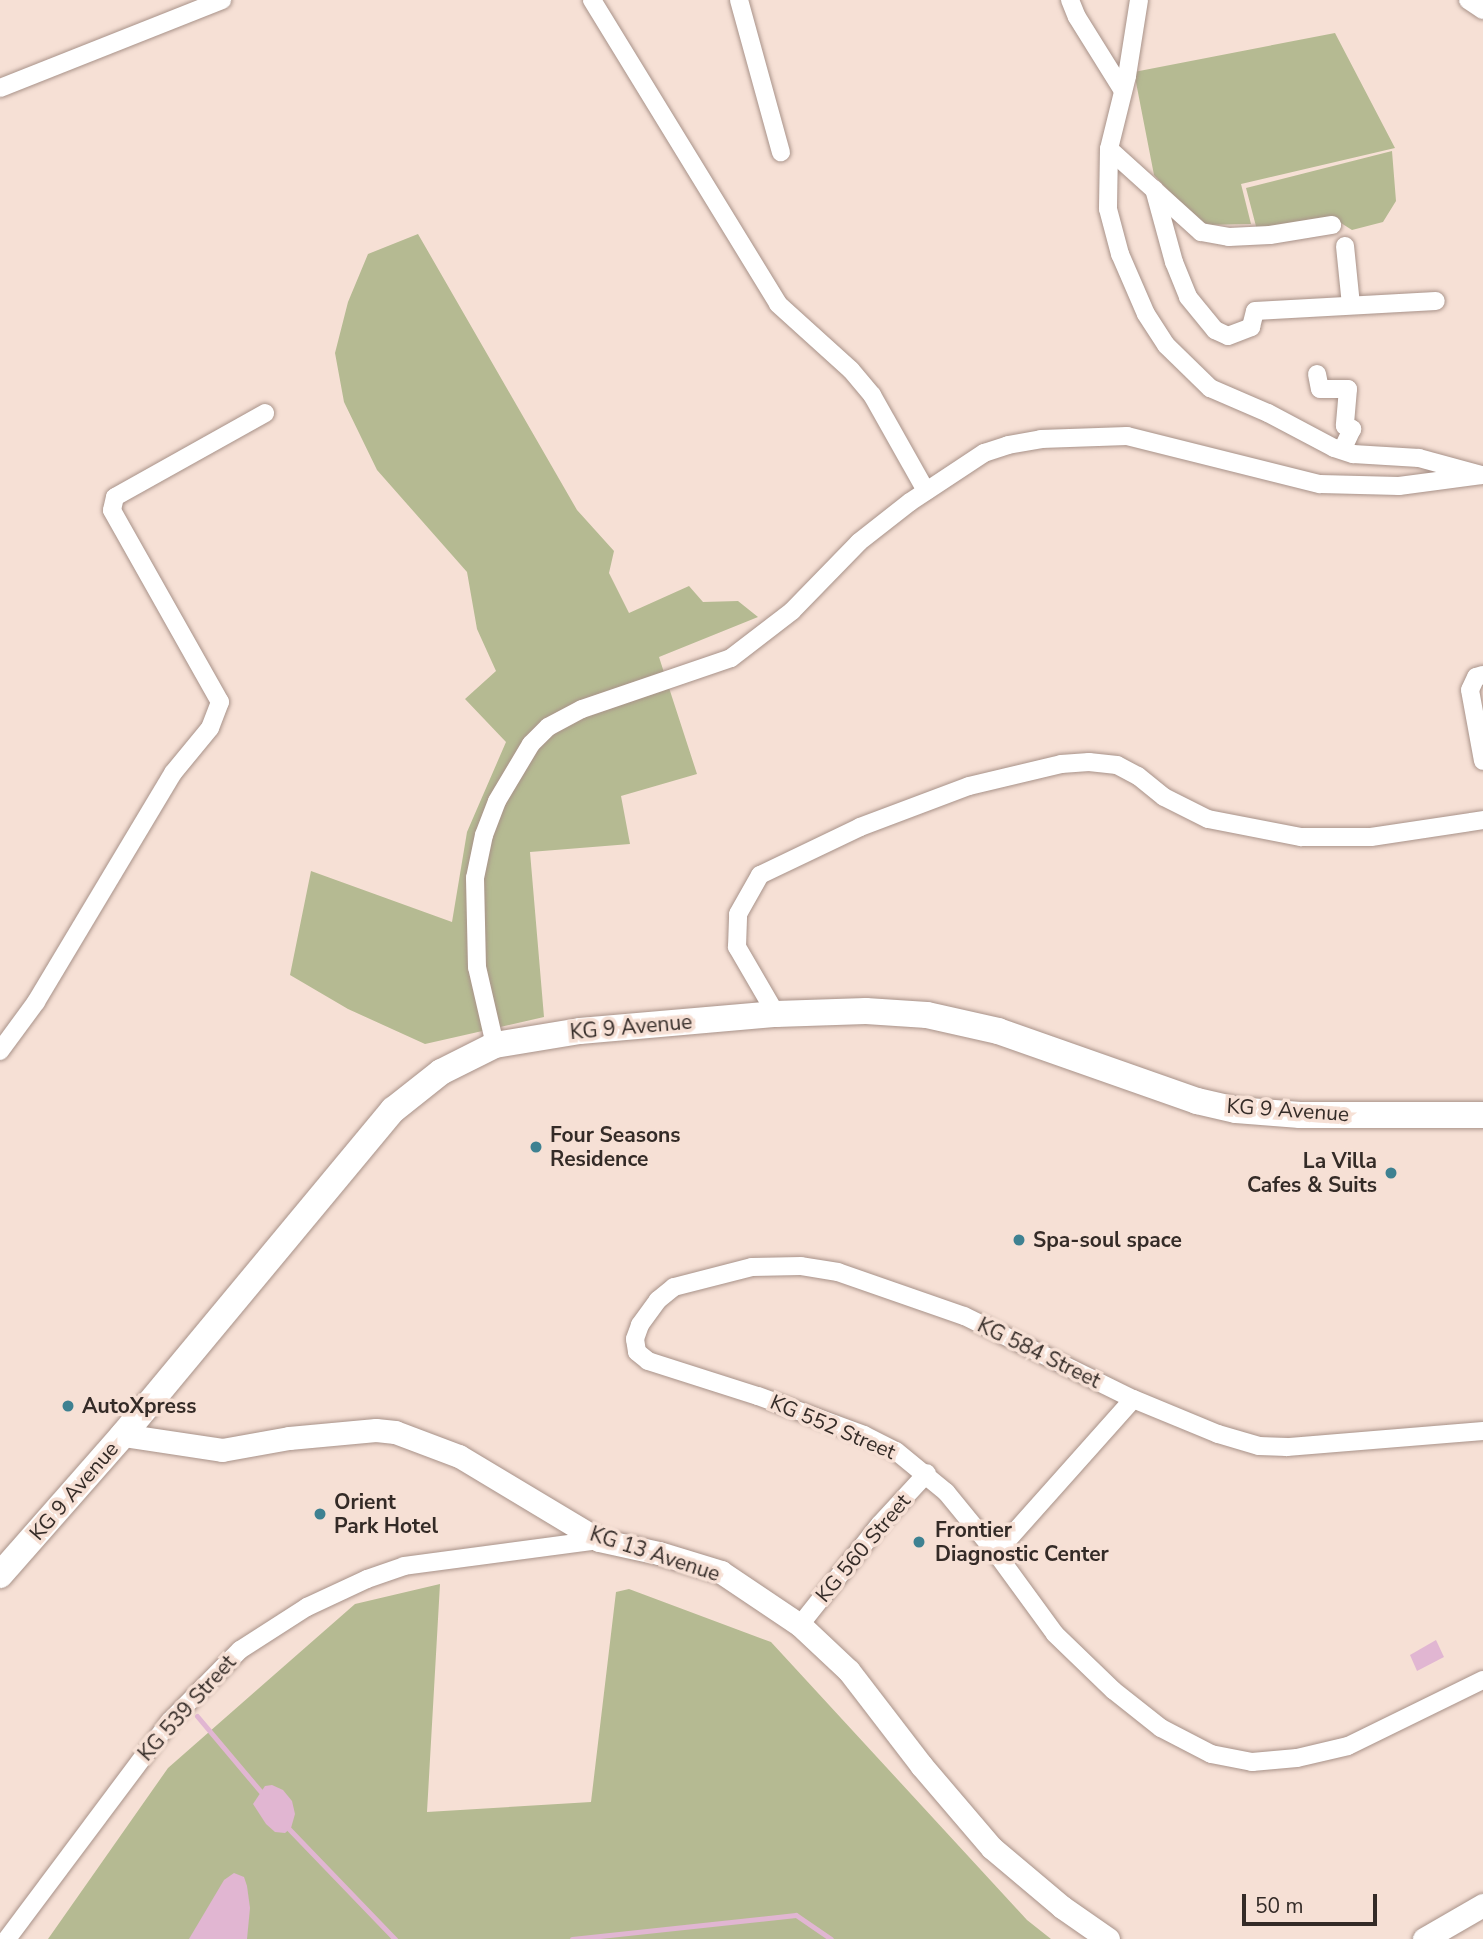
<!DOCTYPE html>
<html>
<head>
<meta charset="utf-8">
<style>
	body { margin:0 }
	#map { position:relative; width:1483px; height:1939px; overflow:hidden; background:#f6e0d5; font-family:"Nunito Sans",sans-serif }
	div>[style] { position:absolute }
	.green>* { inset:0; background:#b5ba92 }
	.water>* { inset:0; background:#e1b6d2 }
	.stream>* { height:5px; margin:-2.5px; padding:0 2.5px; transform-origin:2.5px; border-radius:2.5px; background:#e1b6d2 }
	.roads { filter:drop-shadow(0 0 2px #a89289) drop-shadow(0 0 2px #a89289) }
	.minor>* { height:18px; margin:-9px; padding:0 9px; transform-origin:9px; border-radius:9px; background:#fff }
	.tertiary>* { height:23px; margin:-11.5px; padding:0 11.5px; transform-origin:11.5px; border-radius:11.5px; background:#fff }
	.secondary>* { height:26px; margin:-13px; padding:0 13px; transform-origin:13px; border-radius:13px; background:#fff }
	.dots>* { width:19px; height:19px; translate:-50% -50%; box-sizing:border-box; border:4px solid #f6e0d5; border-radius:50% }
	span { translate:-50% -50%; white-space:nowrap; text-align:center; line-height:1.15; -webkit-text-stroke:7px #f6e0d5; paint-order:stroke }
	.street-label { font-size:21px; color:#342b27 }
	.poi-label { font-size:21px; color:#342b27; font-weight:700 }
	.left { translate:0 -50%; text-align:left }
	.right { translate:-100% -50%; text-align:right }
	.scale { position:absolute; left:1242px; top:1894px; width:135px; height:32px; box-sizing:border-box; border:4px solid #342b27; border-top:0; padding-left:9px; font-size:21px; line-height:24px; white-space:nowrap; color:#342b27; -webkit-text-stroke:5px #f6e0d5; paint-order:stroke }
</style>
</head>
<body>
<div id="map">
	<div class="green">
		<i style="clip-path:polygon(1335px 33px,1395px 148px,1241px 184px,1251px 224px,1201px 225px,1154px 175px,1134px 72px)"></i>
		<i style="clip-path:polygon(1392px 151px,1396px 201px,1383px 222px,1352px 230px,1333px 218px,1257px 230px,1246px 188px)"></i>
		<i style="clip-path:polygon(418px 234px,577px 510px,614px 551px,609px 573px,629px 613px,689px 586px,703px 602px,738px 601px,758px 617px,659px 657px,697px 774px,621px 796px,630px 844px,530px 852px,544px 1017px,425px 1044px,348px 1009px,290px 975px,311px 871px,452px 922px,467px 832px,506px 742px,465px 699px,496px 671px,477px 629px,467px 572px,377px 470px,344px 402px,335px 353px,348px 302px,368px 254px)"></i>
		<i style="clip-path:polygon(440px 1584px,427px 1812px,591px 1802px,616px 1592px,629px 1589px,771px 1642px,1027px 1920px,1051px 1939px,48px 1939px,168px 1768px,355px 1604px)"></i>
	</div>
	<div class="water">
		<i style="clip-path:polygon(1436px 1640px,1444px 1657px,1417px 1671px,1410px 1655px)"></i>
		<i style="clip-path:polygon(272px 1785px,283px 1790px,292px 1801px,295px 1814px,291px 1828px,285px 1833px,275px 1832px,266px 1824px,253px 1804px,265px 1786px)"></i>
		<i style="clip-path:polygon(234px 1873px,244px 1877px,247px 1886px,250px 1908px,247px 1939px,189px 1939px,224px 1880px)"></i>
	</div>
	<div class="stream">
		<i style="left:197px;top:1716px;width:99px;rotate:49.9deg"></i>
		<i style="left:289px;top:1829px;width:153px;rotate:46.1deg"></i>
		<i style="left:572px;top:1939px;width:225px;rotate:-6.1deg"></i>
		<i style="left:796px;top:1915px;width:42px;rotate:34.4deg"></i>
	</div>
	<div class="roads">
		<div class="minor">
			<i style="left:592px;top:0;width:356px;rotate:58.5deg"></i>
			<i style="left:778px;top:304px;width:98px;rotate:42.1deg"></i>
			<i style="left:851px;top:370px;width:33px;rotate:50deg"></i>
			<i style="left:872px;top:395px;width:110px;rotate:60.6deg"></i>
			<i style="left:739px;top:0;width:158px;rotate:74.6deg"></i>
			<i style="left:1070px;top:0;width:18px;rotate:68deg"></i>
			<i style="left:1077px;top:17px;width:87px;rotate:58.1deg"></i>
			<i style="left:1139px;top:0;width:77px;rotate:99deg"></i>
			<i style="left:1127px;top:76px;width:75px;rotate:103.9deg"></i>
			<i style="left:1109px;top:149px;width:60px;rotate:91deg"></i>
			<i style="left:1108px;top:209px;width:47px;rotate:75.1deg"></i>
			<i style="left:1120px;top:254px;width:65px;rotate:66.6deg"></i>
			<i style="left:1146px;top:314px;width:37px;rotate:57deg"></i>
			<i style="left:1166px;top:345px;width:62px;rotate:44.3deg"></i>
			<i style="left:1210px;top:388px;width:63px;rotate:23.3deg"></i>
			<i style="left:1268px;top:413px;width:75px;rotate:27.9deg"></i>
			<i style="left:1334px;top:448px;width:20px;rotate:18deg"></i>
			<i style="left:1353px;top:454px;width:66px;rotate:3.5deg"></i>
			<i style="left:1419px;top:458px;width:64px;rotate:15.3deg"></i>
			<i style="left:1468px;top:0;width:18px;rotate:34deg"></i>
			<i style="left:0;top:88px;width:239px;rotate:-21.6deg"></i>
			<i style="left:1109px;top:149px;width:124px;rotate:42.1deg"></i>
			<i style="left:1201px;top:232px;width:28px;rotate:10deg"></i>
			<i style="left:1229px;top:237px;width:41px;rotate:-2.8deg"></i>
			<i style="left:1270px;top:235px;width:63px;rotate:-9.2deg"></i>
			<i style="left:1154px;top:189px;width:76px;rotate:74.7deg"></i>
			<i style="left:1174px;top:262px;width:38px;rotate:68deg"></i>
			<i style="left:1188px;top:297px;width:43px;rotate:50.7deg"></i>
			<i style="left:1215px;top:330px;width:14px;rotate:25deg"></i>
			<i style="left:1228px;top:336px;width:25px;rotate:-21deg"></i>
			<i style="left:1251px;top:327px;width:16px;rotate:-76deg"></i>
			<i style="left:1255px;top:311px;width:181px;rotate:-3.2deg"></i>
			<i style="left:1345px;top:246px;width:59px;rotate:84.2deg"></i>
			<i style="left:1317px;top:374px;width:15px;rotate:79deg"></i>
			<i style="left:1320px;top:389px;width:28px"></i>
			<i style="left:1348px;top:389px;width:37px;rotate:95deg"></i>
			<i style="left:1345px;top:426px;width:8px;rotate:23deg"></i>
			<i style="left:1352px;top:429px;width:23px;rotate:115deg"></i>
			<i style="left:1483px;top:675px;width:7px;rotate:164deg"></i>
			<i style="left:1476px;top:677px;width:14px;rotate:115deg"></i>
			<i style="left:1470px;top:690px;width:72px;rotate:79.6deg"></i>
			<i style="left:776px;top:1014px;width:78px;rotate:-120.2deg"></i>
			<i style="left:737px;top:947px;width:33px;rotate:-88deg"></i>
			<i style="left:738px;top:914px;width:45px;rotate:-60.6deg"></i>
			<i style="left:760px;top:875px;width:111px;rotate:-25.6deg"></i>
			<i style="left:860px;top:827px;width:116px;rotate:-20.6deg"></i>
			<i style="left:969px;top:786px;width:95px;rotate:-13.4deg"></i>
			<i style="left:1061px;top:764px;width:28px;rotate:-4deg"></i>
			<i style="left:1089px;top:762px;width:28px;rotate:6deg"></i>
			<i style="left:1117px;top:765px;width:24px;rotate:28deg"></i>
			<i style="left:1138px;top:776px;width:33px;rotate:39deg"></i>
			<i style="left:1164px;top:797px;width:49px;rotate:26.6deg"></i>
			<i style="left:1208px;top:819px;width:95px;rotate:11deg"></i>
			<i style="left:1301px;top:837px;width:70px"></i>
			<i style="left:1371px;top:837px;width:113px;rotate:-8.6deg"></i>
			<i style="left:495px;top:1045px;width:80px;rotate:-103deg"></i>
			<i style="left:477px;top:967px;width:89px;rotate:-91.3deg"></i>
			<i style="left:475px;top:878px;width:44px;rotate:-78.2deg"></i>
			<i style="left:484px;top:835px;width:36px;rotate:-69deg"></i>
			<i style="left:497px;top:801px;width:66px;rotate:-59.2deg"></i>
			<i style="left:531px;top:744px;width:24px;rotate:-45deg"></i>
			<i style="left:548px;top:727px;width:38px;rotate:-28deg"></i>
			<i style="left:582px;top:709px;width:157px;rotate:-18.9deg"></i>
			<i style="left:731px;top:658px;width:77px;rotate:-37.6deg"></i>
			<i style="left:792px;top:611px;width:96px;rotate:-45.8deg"></i>
			<i style="left:859px;top:542px;width:65px;rotate:-38.1deg"></i>
			<i style="left:910px;top:502px;width:89px;rotate:-33.5deg"></i>
			<i style="left:984px;top:453px;width:25px;rotate:-18deg"></i>
			<i style="left:1008px;top:445px;width:34px;rotate:-10deg"></i>
			<i style="left:1041px;top:439px;width:86px;rotate:-2deg"></i>
			<i style="left:1127px;top:436px;width:199px;rotate:14deg"></i>
			<i style="left:1320px;top:484px;width:79px;rotate:1.5deg"></i>
			<i style="left:1399px;top:486px;width:85px;rotate:-7.5deg"></i>
			<i style="left:0;top:1051px;width:61px;rotate:-53.7deg"></i>
			<i style="left:36px;top:1002px;width:267px;rotate:-59.1deg"></i>
			<i style="left:173px;top:773px;width:58px;rotate:-50.6deg"></i>
			<i style="left:210px;top:728px;width:28px;rotate:-69deg"></i>
			<i style="left:220px;top:702px;width:220px;rotate:-119.4deg"></i>
			<i style="left:112px;top:510px;width:13px;rotate:-77deg"></i>
			<i style="left:115px;top:497px;width:172px;rotate:-29.2deg"></i>
			<i style="left:1483px;top:1431px;width:197px;rotate:175.3deg"></i>
			<i style="left:1287px;top:1447px;width:28px;rotate:-178deg"></i>
			<i style="left:1259px;top:1446px;width:43px;rotate:-163.7deg"></i>
			<i style="left:1218px;top:1434px;width:92px;rotate:-157.6deg"></i>
			<i style="left:1133px;top:1399px;width:188px;rotate:-153.8deg"></i>
			<i style="left:964px;top:1316px;width:133px;rotate:-160.8deg"></i>
			<i style="left:838px;top:1272px;width:37px;rotate:-171deg"></i>
			<i style="left:801px;top:1266px;width:49px;rotate:178.8deg"></i>
			<i style="left:752px;top:1267px;width:81px;rotate:165.6deg"></i>
			<i style="left:674px;top:1287px;width:21px;rotate:141deg"></i>
			<i style="left:658px;top:1300px;width:31px;rotate:126deg"></i>
			<i style="left:640px;top:1325px;width:15px;rotate:110deg"></i>
			<i style="left:635px;top:1339px;width:13px;rotate:81deg"></i>
			<i style="left:637px;top:1352px;width:14px;rotate:39deg"></i>
			<i style="left:648px;top:1361px;width:115px;rotate:17.7deg"></i>
			<i style="left:758px;top:1396px;width:113px;rotate:20.2deg"></i>
			<i style="left:864px;top:1435px;width:36px;rotate:27deg"></i>
			<i style="left:896px;top:1451px;width:65px;rotate:39.4deg"></i>
			<i style="left:946px;top:1492px;width:79px;rotate:50.7deg"></i>
			<i style="left:996px;top:1553px;width:100px;rotate:53.9deg"></i>
			<i style="left:1055px;top:1634px;width:81px;rotate:44deg"></i>
			<i style="left:1113px;top:1690px;width:61px;rotate:38.4deg"></i>
			<i style="left:1161px;top:1728px;width:56px;rotate:27.5deg"></i>
			<i style="left:1211px;top:1754px;width:42px;rotate:11deg"></i>
			<i style="left:1252px;top:1762px;width:45px;rotate:-5.1deg"></i>
			<i style="left:1297px;top:1758px;width:52px;rotate:-13.2deg"></i>
			<i style="left:1348px;top:1746px;width:150px;rotate:-26.1deg"></i>
			<i style="left:996px;top:1553px;width:206px;rotate:-48.3deg"></i>
			<i style="left:800px;top:1625px;width:129px;rotate:-51.6deg"></i>
			<i style="left:880px;top:1524px;width:69px;rotate:-47.3deg"></i>
			<i style="left:7px;top:1939px;width:272px;rotate:-53.2deg"></i>
			<i style="left:170px;top:1721px;width:100px;rotate:-45.4deg"></i>
			<i style="left:240px;top:1650px;width:80px;rotate:-32.7deg"></i>
			<i style="left:307px;top:1607px;width:66px;rotate:-25deg"></i>
			<i style="left:367px;top:1579px;width:39px;rotate:-19deg"></i>
			<i style="left:404px;top:1566px;width:197px;rotate:-7.6deg"></i>
		</div>
		<div class="tertiary">
			<i style="left:123px;top:1435px;width:100px;rotate:8.6deg"></i>
			<i style="left:222px;top:1450px;width:68px;rotate:-10.2deg"></i>
			<i style="left:289px;top:1438px;width:87px;rotate:-5.3deg"></i>
			<i style="left:376px;top:1430px;width:19px;rotate:6deg"></i>
			<i style="left:395px;top:1432px;width:68px;rotate:20.6deg"></i>
			<i style="left:459px;top:1456px;width:163px;rotate:31deg"></i>
			<i style="left:599px;top:1540px;width:61px;rotate:12.2deg"></i>
			<i style="left:659px;top:1553px;width:65px;rotate:17deg"></i>
			<i style="left:721px;top:1572px;width:95px;rotate:33.9deg"></i>
			<i style="left:800px;top:1625px;width:67px;rotate:43.2deg"></i>
			<i style="left:849px;top:1671px;width:118px;rotate:52.5deg"></i>
			<i style="left:921px;top:1765px;width:109px;rotate:49.5deg"></i>
			<i style="left:992px;top:1848px;width:92px;rotate:40.1deg"></i>
			<i style="left:1062px;top:1907px;width:56px;rotate:34.8deg"></i>
			<i style="left:1424px;top:1939px;width:68px;rotate:-30deg"></i>
		</div>
		<div class="secondary">
			<i style="left:0;top:1575px;width:186px;rotate:-48.7deg"></i>
			<i style="left:123px;top:1435px;width:423px;rotate:-50.3deg"></i>
			<i style="left:393px;top:1110px;width:61px;rotate:-38.4deg"></i>
			<i style="left:441px;top:1072px;width:60px;rotate:-26.6deg"></i>
			<i style="left:495px;top:1045px;width:86px;rotate:-9.4deg"></i>
			<i style="left:580px;top:1031px;width:197px;rotate:-5deg"></i>
			<i style="left:776px;top:1014px;width:90px;rotate:-1.9deg"></i>
			<i style="left:866px;top:1011px;width:61px;rotate:3.8deg"></i>
			<i style="left:927px;top:1015px;width:73px;rotate:12.7deg"></i>
			<i style="left:998px;top:1031px;width:211px;rotate:19.4deg"></i>
			<i style="left:1197px;top:1101px;width:40px;rotate:13deg"></i>
			<i style="left:1236px;top:1110px;width:64px;rotate:4.5deg"></i>
			<i style="left:1300px;top:1115px;width:183px"></i>
		</div>
	</div>
	<div class="dots">
		<i style="left:536px;top:1147px;background:#3e8191"></i>
		<i style="left:1391px;top:1173px;background:#3e8191"></i>
		<i style="left:1019px;top:1240px;background:#3e8191"></i>
		<i style="left:68px;top:1406px;background:#3e8191"></i>
		<i style="left:320px;top:1514px;background:#3e8191"></i>
		<i style="left:919px;top:1542px;background:#3e8191"></i>
	</div>
	<div class="street-label">
		<span style="left:631px;top:1027px;rotate:-5deg">KG 9 Avenue</span>
		<span style="left:1288px;top:1110px;rotate:4deg">KG 9 Avenue</span>
		<span style="left:1039px;top:1353px;rotate:26deg">KG 584 Street</span>
		<span style="left:833px;top:1427px;rotate:23deg">KG 552 Street</span>
		<span style="left:74px;top:1491px;rotate:-49deg">KG 9 Avenue</span>
		<span style="left:863px;top:1548px;rotate:-50deg">KG 560 Street</span>
		<span style="left:655px;top:1554px;rotate:18deg">KG 13 Avenue</span>
		<span style="left:187px;top:1708px;rotate:-48deg">KG 539 Street</span>
	</div>
	<div class="poi-label">
		<span class="left" style="left:550px;top:1147px">Four Seasons<br>Residence</span>
		<span class="right" style="left:1377px;top:1173px">La Villa<br>Cafes &amp; Suits</span>
		<span class="left" style="left:1033px;top:1240px">Spa-soul space</span>
		<span class="left" style="left:82px;top:1406px">AutoXpress</span>
		<span class="left" style="left:334px;top:1514px">Orient<br>Park Hotel</span>
		<span class="left" style="left:935px;top:1542px">Frontier<br>Diagnostic Center</span>
	</div>
	<div class="scale">50 m</div>
</div>
</body>
</html>
